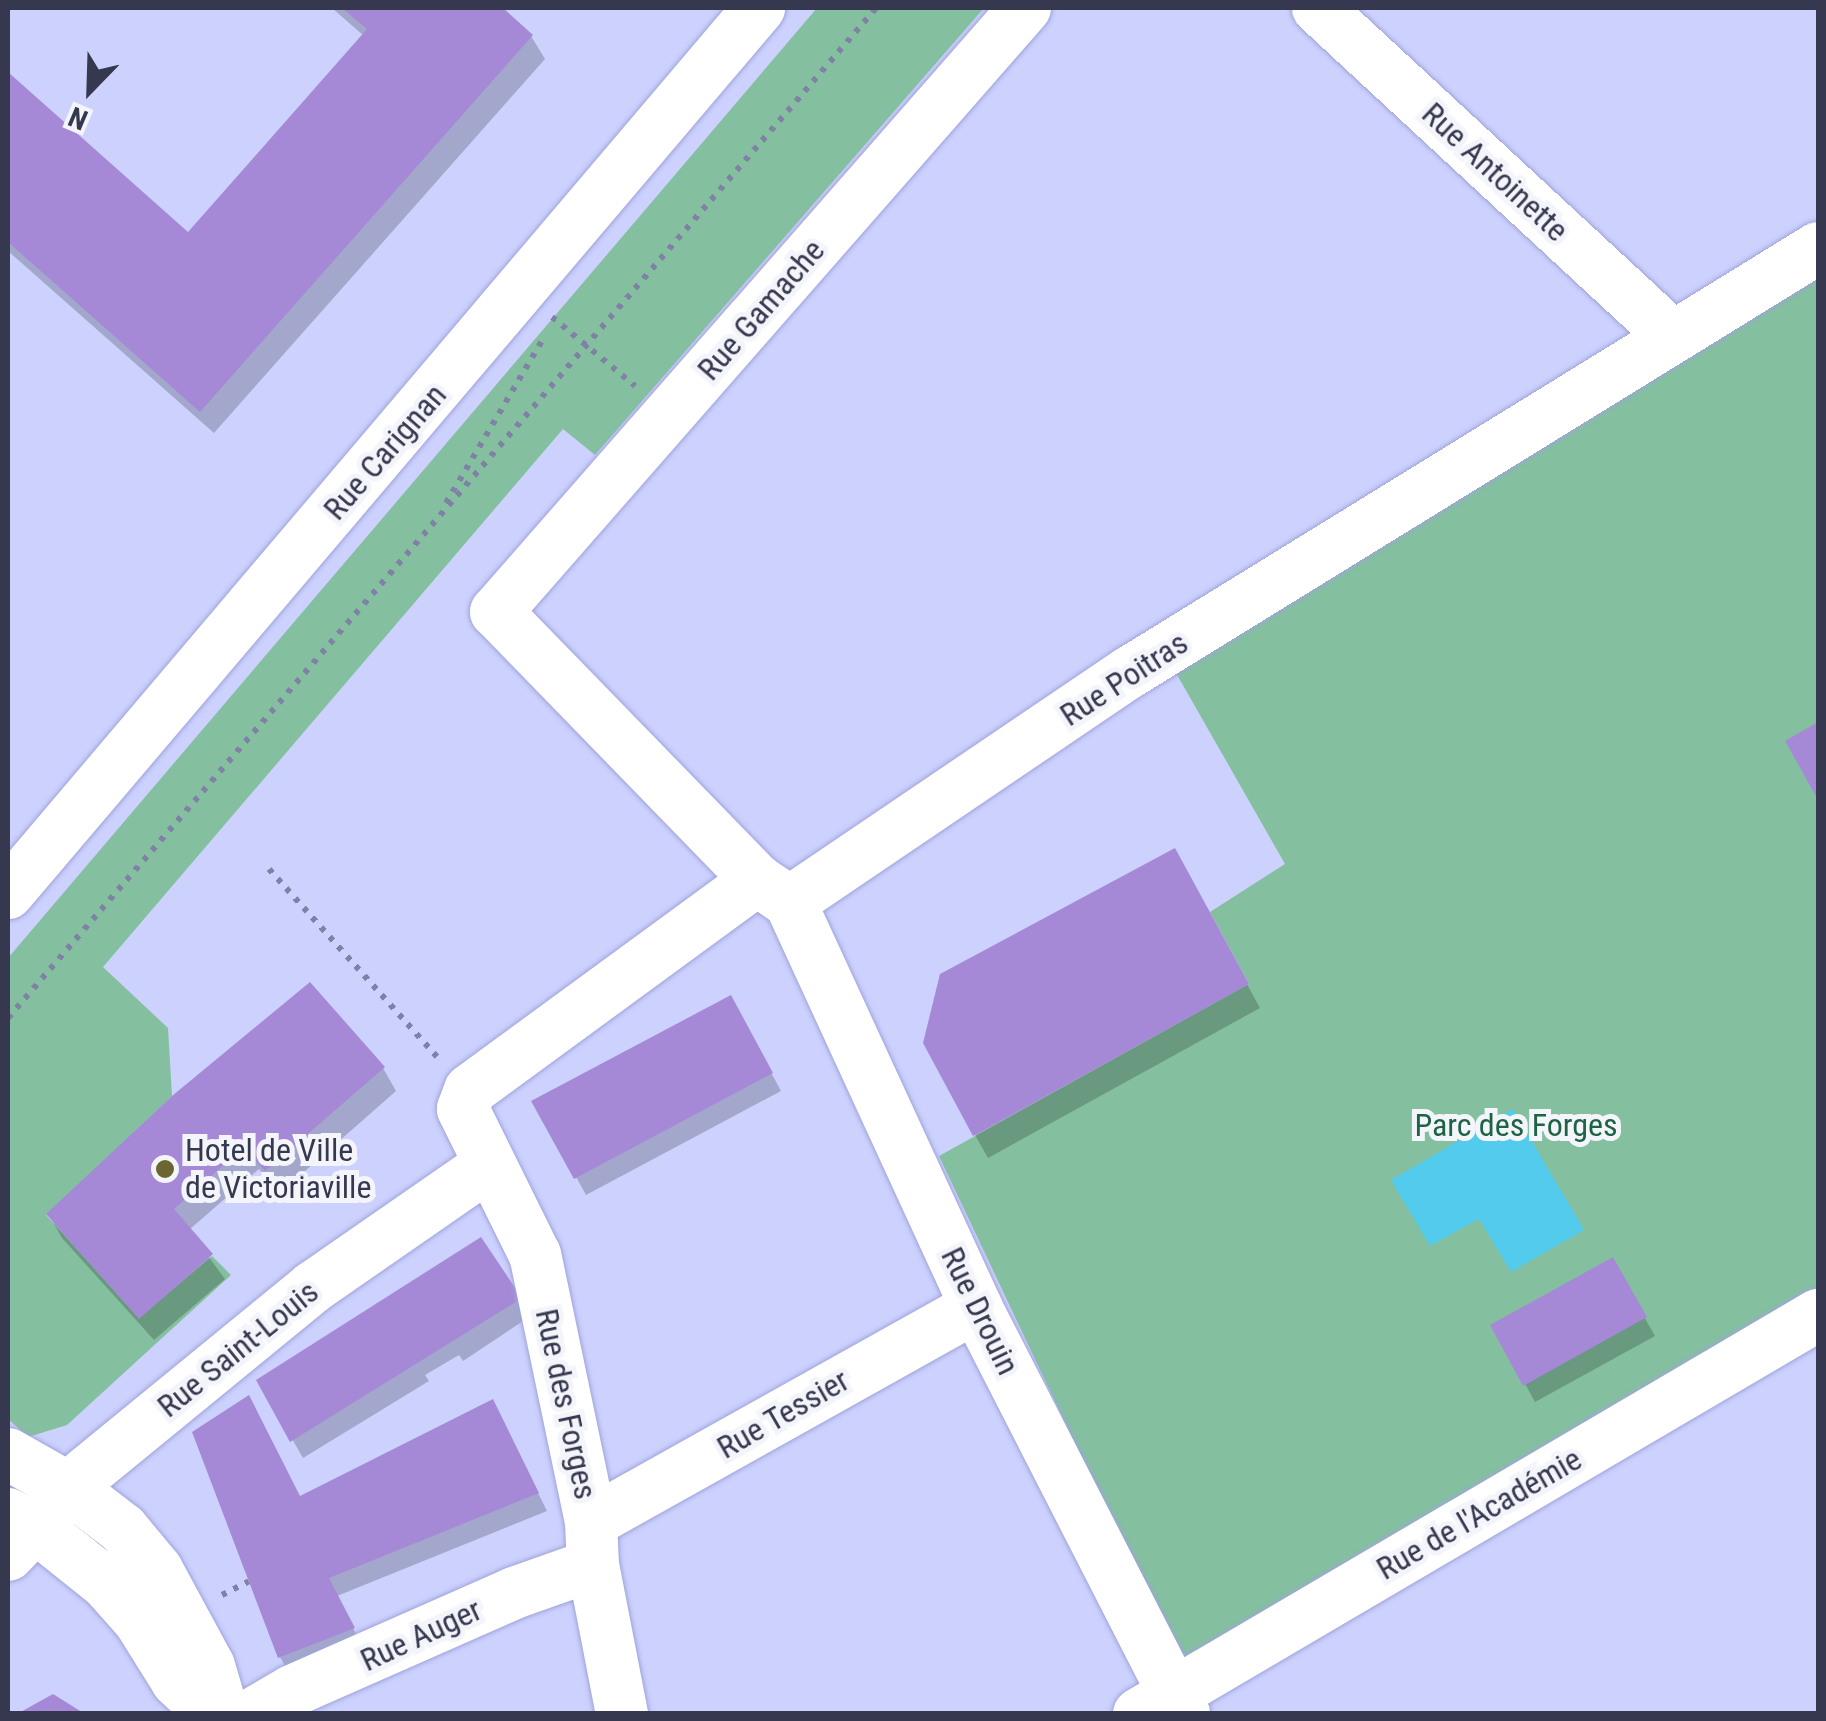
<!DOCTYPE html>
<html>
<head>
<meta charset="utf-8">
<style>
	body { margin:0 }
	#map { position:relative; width:1826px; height:1721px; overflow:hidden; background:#ccd1fe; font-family:"Roboto Condensed",sans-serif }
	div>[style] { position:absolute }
	.green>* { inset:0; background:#84c09f }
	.water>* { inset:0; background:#52cbed }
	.shadow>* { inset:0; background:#0003 }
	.building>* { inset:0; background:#a589d7 }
	.path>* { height:6px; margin-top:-3px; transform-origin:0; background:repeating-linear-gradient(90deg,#7f82a4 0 5px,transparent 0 13px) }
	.roads { filter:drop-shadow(0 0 2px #9fa4da) drop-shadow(0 0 2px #9fa4da) }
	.minor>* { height:52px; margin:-26px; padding:0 26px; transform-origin:26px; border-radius:26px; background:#fff }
	.dots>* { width:28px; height:28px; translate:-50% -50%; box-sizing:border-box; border:5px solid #f4f5fb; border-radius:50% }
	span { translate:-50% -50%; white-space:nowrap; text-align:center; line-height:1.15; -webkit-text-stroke:10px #f4f5fb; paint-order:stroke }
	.street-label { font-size:32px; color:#36384f }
	.park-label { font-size:32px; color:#1c6444 }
	.poi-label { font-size:32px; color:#36384f }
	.left { translate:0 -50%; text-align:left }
	.frame { position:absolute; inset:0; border:10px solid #36384f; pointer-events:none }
	.north { position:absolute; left:40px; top:40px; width:100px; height:100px; -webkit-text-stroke:8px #f4f5fb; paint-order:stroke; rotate:203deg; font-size:28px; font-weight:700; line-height:40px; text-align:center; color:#36384f }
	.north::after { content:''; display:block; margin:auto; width:35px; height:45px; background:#36384f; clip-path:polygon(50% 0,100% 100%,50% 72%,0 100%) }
</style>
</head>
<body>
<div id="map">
	<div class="green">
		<i style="clip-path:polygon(817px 8px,984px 8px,595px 455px,563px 429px,103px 967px,168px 1028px,172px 1096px,46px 1215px,139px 1318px,212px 1256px,231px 1275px,67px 1425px,28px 1437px,8px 1419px,8px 958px)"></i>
		<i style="clip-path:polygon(1818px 264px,1818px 1303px,1181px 1668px,939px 1156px,1249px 984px,1210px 912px,1285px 864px,1176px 673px)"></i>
	</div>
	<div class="water">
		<i style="clip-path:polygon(1513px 1109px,1584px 1230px,1511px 1272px,1479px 1219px,1430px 1246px,1391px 1180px)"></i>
	</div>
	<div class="shadow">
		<i style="clip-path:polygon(332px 8px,499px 8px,531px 36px,545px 59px,214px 433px,8px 251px,8px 76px,189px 235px,364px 36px)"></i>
		<i style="clip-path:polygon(1187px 874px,1260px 1008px,988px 1158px,975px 1135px)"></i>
		<i style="clip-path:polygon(740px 1015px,781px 1091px,586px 1195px,535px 1102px)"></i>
		<i style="clip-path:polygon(383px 1068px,396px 1091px,280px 1193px,259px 1169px,189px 1230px,225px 1279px,154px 1340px,62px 1238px,49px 1215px)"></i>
		<i style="clip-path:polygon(480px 1240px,529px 1317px,463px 1361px,459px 1355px,425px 1375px,429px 1381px,303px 1458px,259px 1381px)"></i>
		<i style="clip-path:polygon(1612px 1260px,1655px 1336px,1535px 1402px,1493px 1326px)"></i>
		<i style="clip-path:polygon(502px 1420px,547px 1511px,337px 1596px,362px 1646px,290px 1674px,280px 1657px,300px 1499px)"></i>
	</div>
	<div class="building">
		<i style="clip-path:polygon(342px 8px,503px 8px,533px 35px,200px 412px,8px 242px,8px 72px,188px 232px,367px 29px)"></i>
		<i style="clip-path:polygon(1818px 722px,1818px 800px,1785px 741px)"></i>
		<i style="clip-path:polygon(1175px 848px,1249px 984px,973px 1136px,923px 1043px,940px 974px)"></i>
		<i style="clip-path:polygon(310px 982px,385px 1067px,265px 1171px,244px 1147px,174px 1209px,213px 1254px,139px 1319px,46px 1214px,172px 1096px)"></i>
		<i style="clip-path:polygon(731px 995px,773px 1073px,574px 1179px,531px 1101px)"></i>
		<i style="clip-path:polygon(481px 1237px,522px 1298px,290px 1442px,256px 1380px)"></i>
		<i style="clip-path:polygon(1613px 1257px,1647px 1317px,1523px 1386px,1490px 1325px)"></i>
		<i style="clip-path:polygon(249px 1395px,300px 1496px,493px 1399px,539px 1493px,329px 1578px,355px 1628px,278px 1658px,192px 1432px)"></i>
		<i style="clip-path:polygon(53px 1694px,85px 1714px,17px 1714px)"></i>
	</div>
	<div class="path">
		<i style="left:552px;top:317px;width:108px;rotate:39.7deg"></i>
		<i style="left:446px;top:503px;width:193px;rotate:-59.4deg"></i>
		<i style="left:269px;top:869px;width:254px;rotate:48.2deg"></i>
		<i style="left:8px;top:1018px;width:1332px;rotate:-49.32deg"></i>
		<i style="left:222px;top:1595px;width:30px;rotate:-27deg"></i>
	</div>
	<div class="roads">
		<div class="minor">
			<i style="left:1318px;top:8px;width:483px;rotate:42.8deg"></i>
			<i style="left:757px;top:880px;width:374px;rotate:-134.2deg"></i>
			<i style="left:496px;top:612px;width:803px;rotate:-48.79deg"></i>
			<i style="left:8px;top:893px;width:1161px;rotate:-49.68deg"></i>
			<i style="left:790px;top:902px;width:446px;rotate:65.3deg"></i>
			<i style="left:976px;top:1307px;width:457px;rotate:62.9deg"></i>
			<i style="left:8px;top:1454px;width:73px;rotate:29.4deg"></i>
			<i style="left:72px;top:1490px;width:64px;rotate:37.4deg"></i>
			<i style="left:123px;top:1529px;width:53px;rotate:50.3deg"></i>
			<i style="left:157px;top:1570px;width:109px;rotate:61.6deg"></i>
			<i style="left:209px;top:1666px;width:50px;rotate:73.7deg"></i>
			<i style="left:8px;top:1514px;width:32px;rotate:26deg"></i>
			<i style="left:37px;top:1528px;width:88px;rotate:38.6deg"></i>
			<i style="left:106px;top:1583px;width:50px;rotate:48.3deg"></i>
			<i style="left:139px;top:1620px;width:72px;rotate:58.1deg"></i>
			<i style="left:177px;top:1681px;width:48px;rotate:43.3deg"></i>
			<i style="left:591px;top:1522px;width:441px;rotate:-29.2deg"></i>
			<i style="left:8px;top:1555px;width:113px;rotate:-46.4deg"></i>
			<i style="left:86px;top:1473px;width:293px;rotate:-39.3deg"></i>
			<i style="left:313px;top:1287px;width:213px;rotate:-34.7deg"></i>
			<i style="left:253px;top:1714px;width:45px;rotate:-30.5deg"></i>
			<i style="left:292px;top:1691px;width:243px;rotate:-23.8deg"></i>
			<i style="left:514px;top:1593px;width:84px;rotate:-19.5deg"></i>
			<i style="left:622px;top:1714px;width:152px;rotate:-101deg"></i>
			<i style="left:593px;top:1565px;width:43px;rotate:-92.7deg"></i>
			<i style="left:591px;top:1522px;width:273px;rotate:-101.8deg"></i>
			<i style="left:535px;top:1255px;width:163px;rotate:-116.3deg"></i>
			<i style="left:463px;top:1109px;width:20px;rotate:-70deg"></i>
			<i style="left:470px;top:1090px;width:356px;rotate:-36.2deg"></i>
			<i style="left:757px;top:880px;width:40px;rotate:34deg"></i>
			<i style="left:790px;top:902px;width:410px;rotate:-34.1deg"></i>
			<i style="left:1130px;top:672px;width:808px;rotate:-31.64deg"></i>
			<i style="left:1139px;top:1714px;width:788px;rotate:-30.44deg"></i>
		</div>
	</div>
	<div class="dots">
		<i style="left:165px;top:1169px;background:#6c6431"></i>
	</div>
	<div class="street-label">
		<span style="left:1495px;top:172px;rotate:43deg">Rue Antoinette</span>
		<span style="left:761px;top:310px;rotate:-49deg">Rue Gamache</span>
		<span style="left:385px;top:452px;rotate:-49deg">Rue Carignan</span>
		<span style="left:1124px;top:679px;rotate:-33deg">Rue Poitras</span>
		<span style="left:980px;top:1311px;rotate:64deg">Rue Drouin</span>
		<span style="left:238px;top:1349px;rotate:-39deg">Rue Saint-Louis</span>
		<span style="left:566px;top:1404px;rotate:78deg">Rue des Forges</span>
		<span style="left:783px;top:1414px;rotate:-30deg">Rue Tessier</span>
		<span style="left:1479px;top:1514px;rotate:-30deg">Rue de l'Académie</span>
		<span style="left:421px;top:1635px;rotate:-25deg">Rue Auger</span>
	</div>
	<div class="park-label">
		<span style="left:1516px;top:1125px">Parc des Forges</span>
	</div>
	<div class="poi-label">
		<span class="left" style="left:185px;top:1169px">Hotel de Ville<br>de Victoriaville</span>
	</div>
	<div class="frame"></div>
	<div class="north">N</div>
</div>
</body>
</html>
